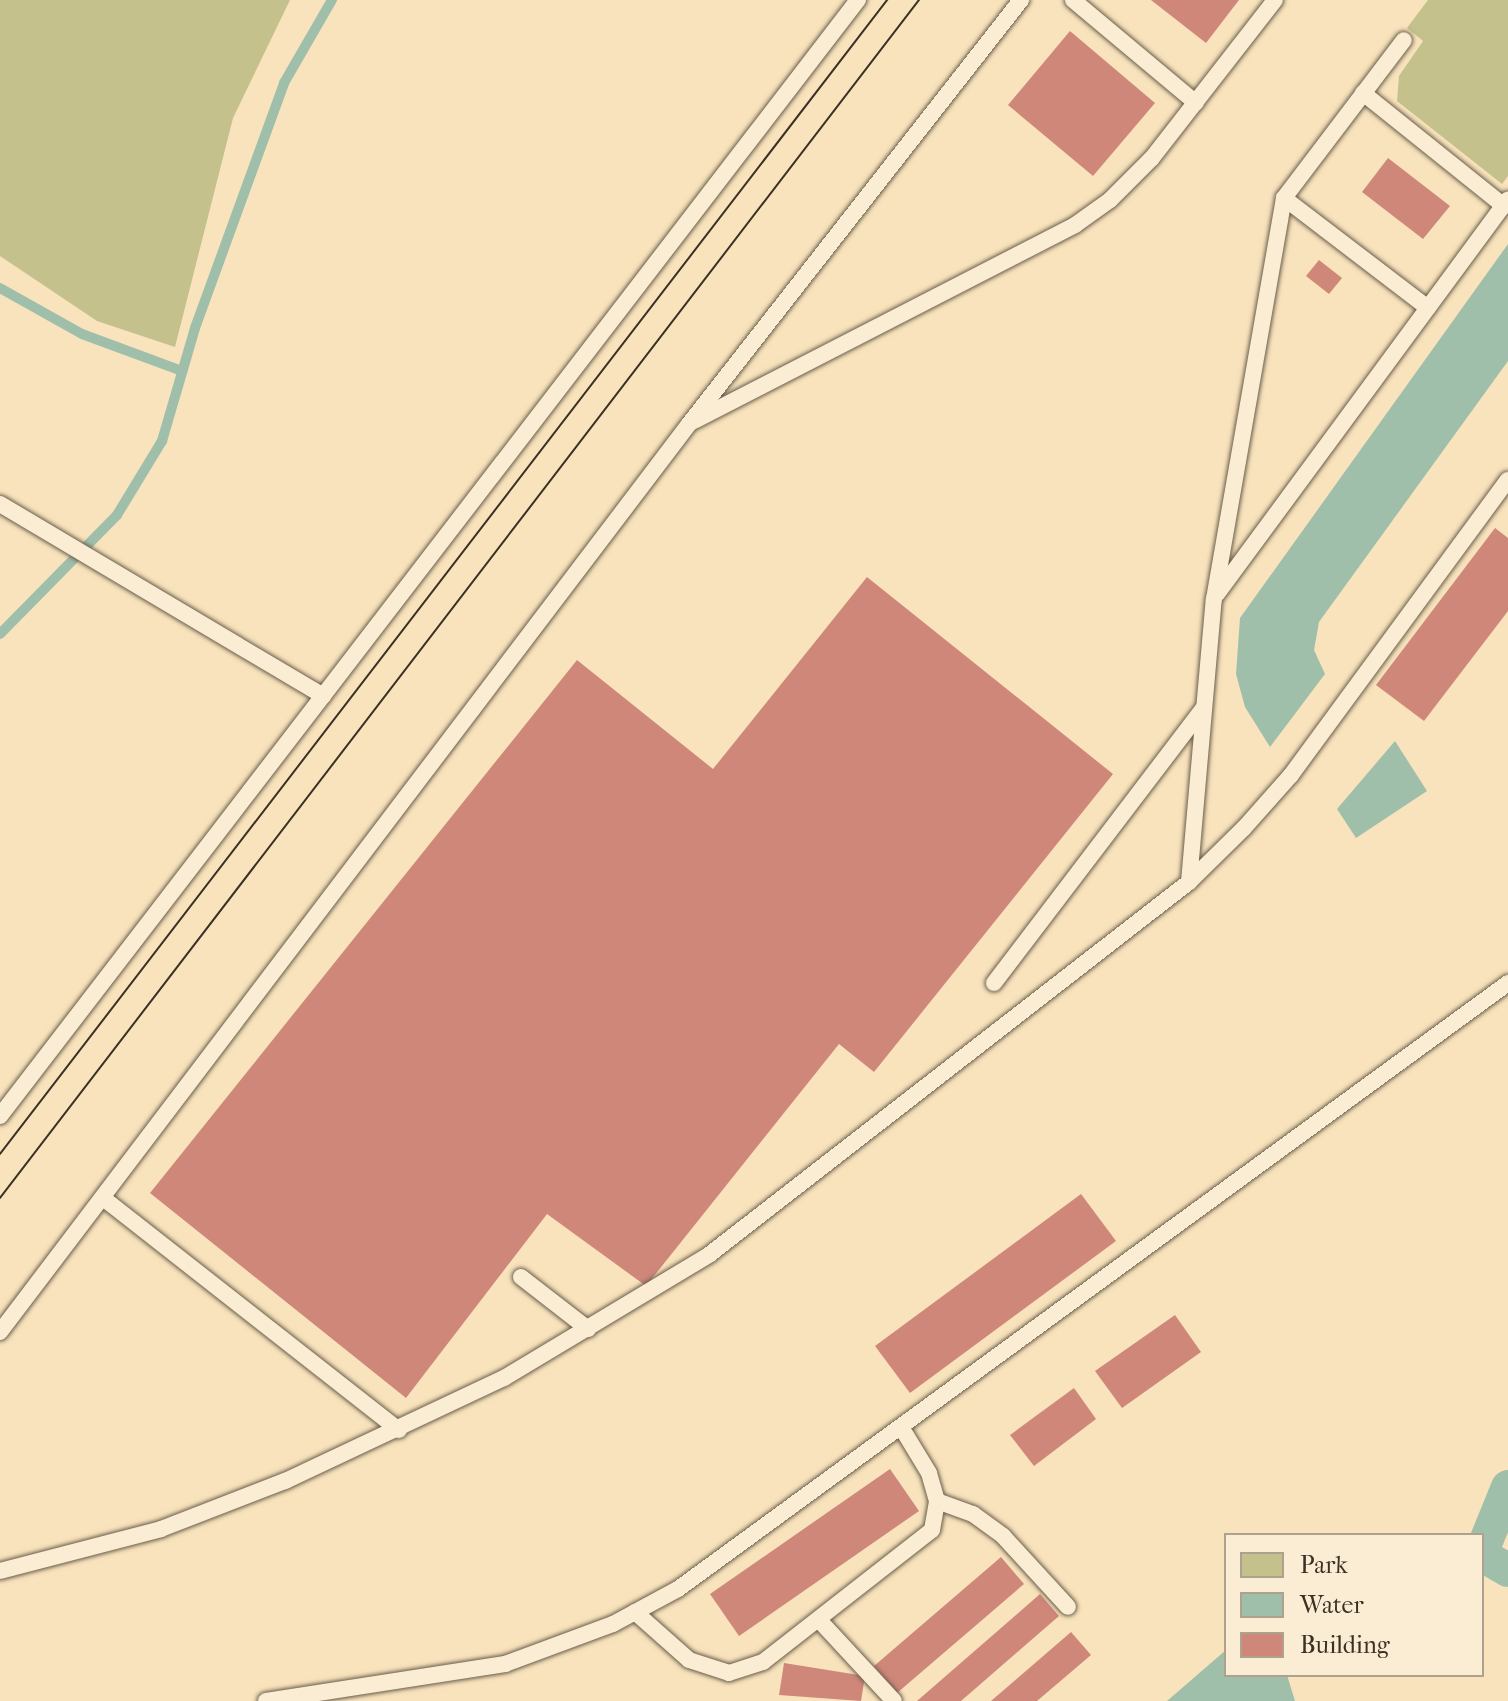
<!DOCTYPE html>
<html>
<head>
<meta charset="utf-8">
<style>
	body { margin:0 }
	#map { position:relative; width:1508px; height:1701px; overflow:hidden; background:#f8e3bc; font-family:"IM FELL French Canon",serif }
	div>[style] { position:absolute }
	.green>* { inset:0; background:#c4c18c }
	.water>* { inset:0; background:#9fbfaa }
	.stream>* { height:10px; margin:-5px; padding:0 5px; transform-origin:5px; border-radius:5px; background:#9fbfaa }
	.canal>* { height:34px; margin:-17px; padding:0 17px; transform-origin:17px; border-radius:17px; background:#9fbfaa }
	.building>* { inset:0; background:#cf877a }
	.roads { filter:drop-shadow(0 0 2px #6a5d4b) drop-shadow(0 0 2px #6a5d4b) }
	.service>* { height:16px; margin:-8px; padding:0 8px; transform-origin:8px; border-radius:8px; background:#faedd3 }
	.tram>* { height:2px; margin:-1px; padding:0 1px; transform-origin:1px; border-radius:1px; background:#3b3025 }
	span { translate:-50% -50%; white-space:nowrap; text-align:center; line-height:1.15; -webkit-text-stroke:7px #faedd3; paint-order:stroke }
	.legend { position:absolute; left:1224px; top:1533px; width:260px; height:144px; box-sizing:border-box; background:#faedd3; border:2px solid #aea18d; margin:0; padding:10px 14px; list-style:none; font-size:24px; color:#3b3025 }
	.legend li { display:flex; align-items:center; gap:16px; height:40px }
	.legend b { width:40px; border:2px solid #aea18d }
</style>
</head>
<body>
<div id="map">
	<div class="green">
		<i style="clip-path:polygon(0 0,290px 0,233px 118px,175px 347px,97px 321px,0 256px)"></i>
		<i style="clip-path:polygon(1428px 0,1508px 0,1508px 176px,1502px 184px,1397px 101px,1399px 76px,1423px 41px,1407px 28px)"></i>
	</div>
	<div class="water">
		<i style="clip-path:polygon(1508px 244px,1508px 361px,1319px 622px,1314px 650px,1325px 674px,1270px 747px,1245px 707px,1236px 674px,1240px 618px)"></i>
		<i style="clip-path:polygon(1395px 741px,1427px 791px,1356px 838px,1337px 809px)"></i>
		<i style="clip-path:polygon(1226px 1650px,1226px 1675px,1287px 1675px,1295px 1701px,1167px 1701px)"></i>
	</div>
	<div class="stream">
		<i style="left:0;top:288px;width:94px;rotate:29.3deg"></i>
		<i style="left:82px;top:334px;width:107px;rotate:20.3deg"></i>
		<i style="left:0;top:634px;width:167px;rotate:-45.5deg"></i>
		<i style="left:117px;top:515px;width:87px;rotate:-58.7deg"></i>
		<i style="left:162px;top:441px;width:118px;rotate:-73.7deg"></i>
		<i style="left:195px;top:328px;width:261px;rotate:-70deg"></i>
		<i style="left:284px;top:83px;width:96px;rotate:-60deg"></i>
	</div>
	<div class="canal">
		<i style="left:1482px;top:1551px;width:69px;rotate:-67.9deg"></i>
		<i style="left:1482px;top:1555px;width:30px;rotate:30deg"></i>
	</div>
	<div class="building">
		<i style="clip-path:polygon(1151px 0,1239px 0,1206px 43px)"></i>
		<i style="clip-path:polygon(1070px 31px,1155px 103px,1093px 176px,1008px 105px)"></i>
		<i style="clip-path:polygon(1388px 158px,1450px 206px,1423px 239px,1362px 192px)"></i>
		<i style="clip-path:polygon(1319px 260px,1342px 278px,1329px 294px,1306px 276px)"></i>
		<i style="clip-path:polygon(1495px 528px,1508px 538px,1508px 611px,1424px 721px,1376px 685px)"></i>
		<i style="clip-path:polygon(867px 577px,1113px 774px,874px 1072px,839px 1044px,646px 1286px,547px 1214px,406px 1398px,150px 1193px,577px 660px,713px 769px)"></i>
		<i style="clip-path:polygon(1081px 1194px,1116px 1241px,910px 1393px,875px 1346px)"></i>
		<i style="clip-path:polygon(1175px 1315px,1201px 1352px,1122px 1408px,1095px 1371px)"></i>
		<i style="clip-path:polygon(1074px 1388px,1096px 1419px,1034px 1466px,1010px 1435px)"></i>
		<i style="clip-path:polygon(890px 1469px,919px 1511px,739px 1636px,710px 1594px)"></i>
		<i style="clip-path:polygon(1001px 1557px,1024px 1584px,897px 1693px,874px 1666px)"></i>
		<i style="clip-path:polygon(1040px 1594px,1059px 1616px,961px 1701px,917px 1701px)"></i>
		<i style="clip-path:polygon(1071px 1632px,1091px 1655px,1037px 1701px,991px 1701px)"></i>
		<i style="clip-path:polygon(784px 1663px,865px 1676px,861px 1701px,779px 1695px)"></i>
	</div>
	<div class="roads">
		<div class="service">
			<i style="left:1073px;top:0;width:160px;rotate:39.9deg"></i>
			<i style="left:1363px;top:93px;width:181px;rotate:38.7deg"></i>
			<i style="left:1284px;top:198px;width:181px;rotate:37.4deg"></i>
			<i style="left:694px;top:421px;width:428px;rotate:-27.2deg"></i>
			<i style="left:1075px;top:225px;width:43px;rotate:-35.5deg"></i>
			<i style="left:1110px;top:200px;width:59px;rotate:-45deg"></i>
			<i style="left:1152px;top:158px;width:200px;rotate:-52.1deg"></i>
			<i style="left:0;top:504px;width:376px;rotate:30.7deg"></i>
			<i style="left:1217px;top:594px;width:490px;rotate:-53.6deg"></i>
			<i style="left:1189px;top:882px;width:284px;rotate:-85deg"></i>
			<i style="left:1214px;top:599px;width:407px;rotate:-80.1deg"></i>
			<i style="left:1284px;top:198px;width:198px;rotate:-52.8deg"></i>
			<i style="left:994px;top:983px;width:345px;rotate:-52.7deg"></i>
			<i style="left:0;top:1116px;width:1408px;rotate:-52.45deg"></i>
			<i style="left:103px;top:1198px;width:376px;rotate:38.1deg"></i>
			<i style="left:521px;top:1277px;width:85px;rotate:37.8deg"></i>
			<i style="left:0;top:1332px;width:1140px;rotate:-52.81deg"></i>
			<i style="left:689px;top:424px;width:539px;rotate:-51.94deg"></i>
			<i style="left:937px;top:1501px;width:38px;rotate:20deg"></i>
			<i style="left:973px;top:1514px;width:37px;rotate:36deg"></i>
			<i style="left:1003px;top:1536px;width:96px;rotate:47.5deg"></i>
			<i style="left:0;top:1571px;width:166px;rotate:-14.6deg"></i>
			<i style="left:161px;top:1529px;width:133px;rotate:-21.2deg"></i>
			<i style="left:285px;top:1481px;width:242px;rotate:-25.2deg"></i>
			<i style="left:504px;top:1378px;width:240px;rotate:-31deg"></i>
			<i style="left:710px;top:1254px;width:606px;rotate:-37.83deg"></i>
			<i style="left:1189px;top:882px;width:77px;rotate:-44.5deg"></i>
			<i style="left:1244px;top:828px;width:71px;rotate:-48.4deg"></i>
			<i style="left:1291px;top:775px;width:366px;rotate:-53.7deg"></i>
			<i style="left:635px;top:1612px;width:72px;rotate:41.6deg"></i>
			<i style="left:689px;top:1660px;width:42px;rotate:18deg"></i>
			<i style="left:729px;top:1673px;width:36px;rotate:-18deg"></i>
			<i style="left:763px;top:1662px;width:214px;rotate:-38deg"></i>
			<i style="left:932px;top:1530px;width:29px;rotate:-80deg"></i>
			<i style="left:937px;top:1501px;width:29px;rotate:-106deg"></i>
			<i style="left:929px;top:1473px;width:54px;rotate:-121.3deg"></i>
			<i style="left:819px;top:1620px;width:110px;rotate:47.2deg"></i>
			<i style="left:266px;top:1701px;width:242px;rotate:-8.8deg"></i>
			<i style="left:505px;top:1664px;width:115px;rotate:-20.3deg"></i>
			<i style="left:613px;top:1624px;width:74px;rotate:-28.3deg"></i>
			<i style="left:678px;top:1589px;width:1028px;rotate:-36.13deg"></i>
		</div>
	</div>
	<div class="tram">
		<i style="left:0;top:1154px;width:1456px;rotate:-52.45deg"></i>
		<i style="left:0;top:1198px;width:1510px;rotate:-52.51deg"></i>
	</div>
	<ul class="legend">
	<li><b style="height:22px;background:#c4c18c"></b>Park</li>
	<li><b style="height:22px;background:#9fbfaa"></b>Water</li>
	<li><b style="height:22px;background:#cf877a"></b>Building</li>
	</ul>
</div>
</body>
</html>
